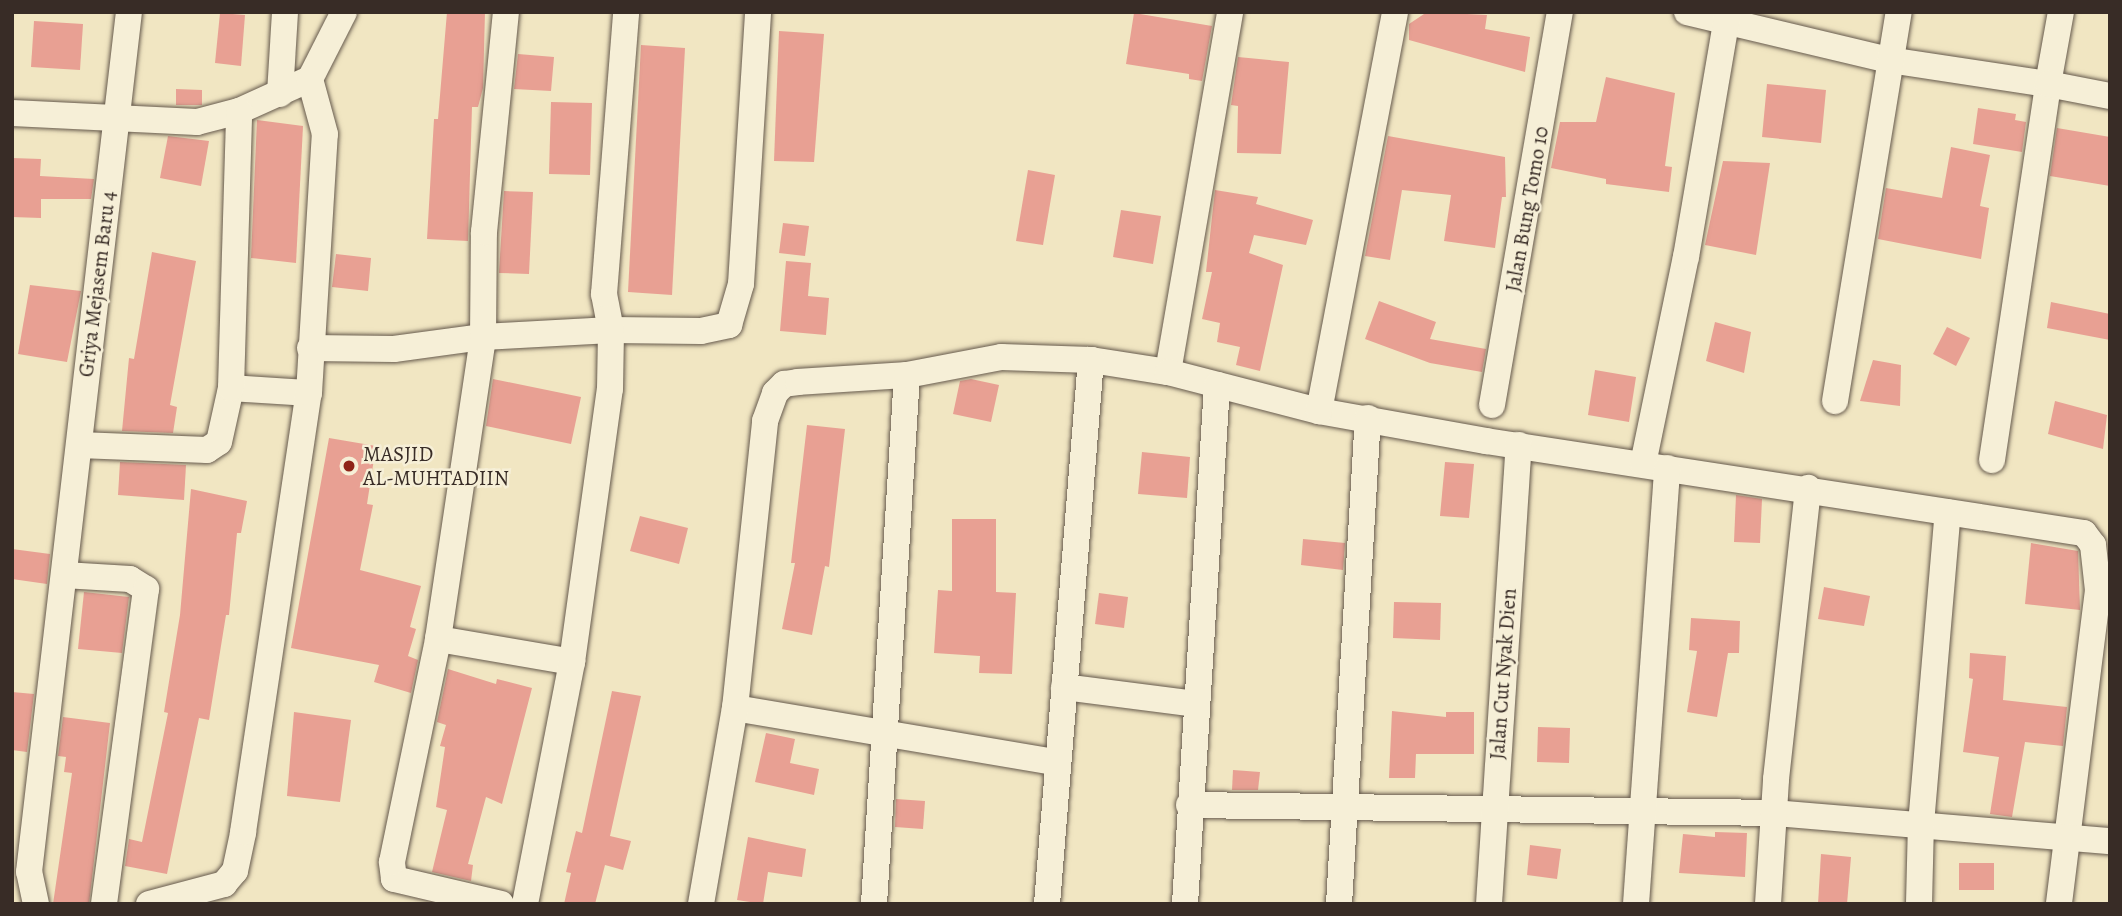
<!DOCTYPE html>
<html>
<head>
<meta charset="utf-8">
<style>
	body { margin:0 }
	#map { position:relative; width:2122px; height:916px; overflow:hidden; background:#f1e6c2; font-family:Alegreya,serif }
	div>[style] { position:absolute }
	.building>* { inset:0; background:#e8a093 }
	.roads { filter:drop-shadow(0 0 2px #665a4d) drop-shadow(0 0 2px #665a4d) }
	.minor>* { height:26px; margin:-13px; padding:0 13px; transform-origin:13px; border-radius:13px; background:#f6efd7 }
	.dots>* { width:19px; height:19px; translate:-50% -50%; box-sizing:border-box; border:4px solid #f6efd7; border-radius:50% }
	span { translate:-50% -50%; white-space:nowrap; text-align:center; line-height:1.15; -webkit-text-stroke:5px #f6efd7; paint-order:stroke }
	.street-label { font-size:21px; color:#382c26 }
	.poi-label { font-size:21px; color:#382c26 }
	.left { translate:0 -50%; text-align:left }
	.frame { position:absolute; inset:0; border:14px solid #382c26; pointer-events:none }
</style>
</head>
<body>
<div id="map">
	<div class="building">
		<i style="clip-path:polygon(447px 12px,485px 12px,483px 88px,478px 107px,472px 107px,468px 241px,427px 239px,434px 119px,438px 119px)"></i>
		<i style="clip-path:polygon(1427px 12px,1487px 15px,1485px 29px,1530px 37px,1525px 72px,1409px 40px,1409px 24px)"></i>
		<i style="clip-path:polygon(220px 13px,245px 15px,241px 66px,215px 63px)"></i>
		<i style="clip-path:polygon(1134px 13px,1212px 26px,1202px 81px,1189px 79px,1189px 74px,1126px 64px)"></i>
		<i style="clip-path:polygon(34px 21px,83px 24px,80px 70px,31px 67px)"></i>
		<i style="clip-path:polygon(779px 31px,824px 34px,814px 162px,774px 161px)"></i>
		<i style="clip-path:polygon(641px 45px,685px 48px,672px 295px,628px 292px)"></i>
		<i style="clip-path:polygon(518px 54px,554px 57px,551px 91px,514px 89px)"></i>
		<i style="clip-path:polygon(1238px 57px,1289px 62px,1281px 154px,1237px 153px,1238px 106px,1231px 105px)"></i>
		<i style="clip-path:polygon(1606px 77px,1675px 93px,1665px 166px,1672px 167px,1669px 192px,1606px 184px,1606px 179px,1551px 168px,1560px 122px,1596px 122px)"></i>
		<i style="clip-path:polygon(1767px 84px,1826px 90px,1821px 143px,1762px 137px)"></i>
		<i style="clip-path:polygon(176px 89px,202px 90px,202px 105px,176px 105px)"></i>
		<i style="clip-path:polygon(551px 102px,592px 103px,590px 175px,549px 174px)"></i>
		<i style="clip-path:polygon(1978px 108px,2016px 114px,2015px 120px,2026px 122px,2022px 152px,1973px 144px)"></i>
		<i style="clip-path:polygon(257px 120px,303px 126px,296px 263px,251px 258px)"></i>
		<i style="clip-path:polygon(2057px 128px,2110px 137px,2110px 186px,2050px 176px)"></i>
		<i style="clip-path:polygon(168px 136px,209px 141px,201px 186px,160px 178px)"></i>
		<i style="clip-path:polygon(1388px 136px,1505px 157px,1506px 197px,1502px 197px,1495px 248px,1444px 241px,1451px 195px,1402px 190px,1390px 260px,1365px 256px)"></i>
		<i style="clip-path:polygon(1951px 147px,1990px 155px,1980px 206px,1989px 208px,1981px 259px,1878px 239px,1886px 188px,1942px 198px)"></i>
		<i style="clip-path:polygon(12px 158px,41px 159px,40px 176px,94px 179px,91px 199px,41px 199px,41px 218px,12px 217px)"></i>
		<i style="clip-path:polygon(1723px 161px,1770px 163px,1756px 255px,1705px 245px)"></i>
		<i style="clip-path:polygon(1028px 170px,1055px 175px,1043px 245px,1016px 241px)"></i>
		<i style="clip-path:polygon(1215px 190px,1258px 197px,1256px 204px,1313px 220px,1306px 245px,1254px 235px,1249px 253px,1283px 265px,1260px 371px,1236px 365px,1240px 347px,1217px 342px,1220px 323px,1202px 319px,1212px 272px,1206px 272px)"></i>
		<i style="clip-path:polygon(504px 191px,533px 192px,529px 274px,499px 273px)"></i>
		<i style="clip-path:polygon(1121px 210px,1161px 216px,1153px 264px,1113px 257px)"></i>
		<i style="clip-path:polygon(783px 223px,809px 226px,805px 256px,779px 253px)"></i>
		<i style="clip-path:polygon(152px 252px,196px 261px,170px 405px,177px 407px,173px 433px,122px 431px,129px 358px,134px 359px)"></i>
		<i style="clip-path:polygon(336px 254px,371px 258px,368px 291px,332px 287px)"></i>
		<i style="clip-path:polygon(786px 261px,811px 263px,808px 296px,829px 298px,826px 335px,780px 331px)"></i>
		<i style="clip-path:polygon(30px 285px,81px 291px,67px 362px,18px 354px)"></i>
		<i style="clip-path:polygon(1379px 301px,1436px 322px,1430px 339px,1486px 349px,1482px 372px,1430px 363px,1365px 339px)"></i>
		<i style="clip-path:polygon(2051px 302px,2110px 314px,2110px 340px,2047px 328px)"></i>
		<i style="clip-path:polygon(1715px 322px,1751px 332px,1744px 373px,1706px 361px)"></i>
		<i style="clip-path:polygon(1947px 327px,1970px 338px,1956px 366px,1933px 354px)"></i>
		<i style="clip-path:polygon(1873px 360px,1901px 365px,1900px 406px,1860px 401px)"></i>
		<i style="clip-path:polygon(1595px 370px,1636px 377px,1629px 422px,1588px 415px)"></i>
		<i style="clip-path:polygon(493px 379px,581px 397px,571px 444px,486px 426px)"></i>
		<i style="clip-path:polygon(971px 379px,999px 385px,991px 422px,953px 414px,960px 381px)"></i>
		<i style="clip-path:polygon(2055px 401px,2107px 415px,2103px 449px,2048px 434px)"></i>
		<i style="clip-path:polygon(807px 425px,845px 429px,829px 567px,825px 566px,812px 635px,782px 629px,795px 563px,791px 563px)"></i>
		<i style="clip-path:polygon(329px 438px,376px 446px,367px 504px,373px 505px,360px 570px,421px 586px,410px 627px,416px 629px,408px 656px,418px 660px,411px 693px,374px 682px,379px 665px,291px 648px)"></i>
		<i style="clip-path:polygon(1142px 452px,1190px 457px,1187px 498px,1138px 494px)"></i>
		<i style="clip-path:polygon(120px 462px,186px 465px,184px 500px,118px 495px)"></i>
		<i style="clip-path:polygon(1445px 462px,1474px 464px,1469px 518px,1440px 516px)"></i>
		<i style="clip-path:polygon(191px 489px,247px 501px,241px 533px,237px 533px,229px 615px,226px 615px,209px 720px,199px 718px,167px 874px,125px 866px,129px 839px,142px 842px,168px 713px,164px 712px,180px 615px)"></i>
		<i style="clip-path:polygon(1736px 495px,1762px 499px,1760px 543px,1734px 542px)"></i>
		<i style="clip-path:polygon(640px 516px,688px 528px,679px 564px,630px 551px)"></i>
		<i style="clip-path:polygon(952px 519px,996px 519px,996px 592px,1016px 593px,1012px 674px,979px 673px,980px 656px,934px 653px,938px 590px,952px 591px)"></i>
		<i style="clip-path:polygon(1303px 539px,1345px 543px,1343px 570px,1301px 565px)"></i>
		<i style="clip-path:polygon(2031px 543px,2078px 551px,2080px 610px,2025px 604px)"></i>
		<i style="clip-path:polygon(12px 549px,50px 554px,47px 584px,12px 579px)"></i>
		<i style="clip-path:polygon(1824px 587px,1870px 596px,1864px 626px,1818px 619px)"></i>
		<i style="clip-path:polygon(84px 592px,129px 597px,122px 653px,78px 649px)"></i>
		<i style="clip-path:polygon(1099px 593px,1128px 597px,1124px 628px,1095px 624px)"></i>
		<i style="clip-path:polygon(1394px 602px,1441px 603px,1440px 640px,1393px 638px)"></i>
		<i style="clip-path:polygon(1691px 618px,1740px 621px,1739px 653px,1728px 653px,1717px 717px,1687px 712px,1697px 651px,1689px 650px)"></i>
		<i style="clip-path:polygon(1970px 653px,2006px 656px,2003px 700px,2067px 707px,2063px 746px,2025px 742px,2012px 817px,1990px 814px,1999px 757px,1963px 752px,1973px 679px,1969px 678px)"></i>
		<i style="clip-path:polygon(448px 669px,496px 684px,497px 679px,532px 688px,502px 804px,486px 797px,468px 864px,473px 865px,471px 881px,432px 872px,447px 810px,436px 807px,445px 747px,440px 746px,446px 725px,437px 722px)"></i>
		<i style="clip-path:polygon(612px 691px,641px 696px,610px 836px,631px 841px,623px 870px,605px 865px,595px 904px,564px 904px,571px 873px,566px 872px,576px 831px,582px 833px)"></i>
		<i style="clip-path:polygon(12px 692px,34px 694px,27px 752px,12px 750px)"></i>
		<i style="clip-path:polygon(1392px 711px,1446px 717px,1446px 712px,1474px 712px,1474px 754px,1416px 754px,1415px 778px,1389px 778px)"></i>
		<i style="clip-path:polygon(294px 712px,351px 720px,340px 802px,287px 796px)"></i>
		<i style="clip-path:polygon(63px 717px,110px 723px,89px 904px,53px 904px,72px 773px,64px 772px,66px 757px,58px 756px)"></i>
		<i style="clip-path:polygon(1538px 727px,1570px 728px,1569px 763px,1537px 762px)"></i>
		<i style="clip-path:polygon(766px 733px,795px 739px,790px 763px,819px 769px,814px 795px,755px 782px)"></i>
		<i style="clip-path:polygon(1233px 770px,1260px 772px,1258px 790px,1232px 790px)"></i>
		<i style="clip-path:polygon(896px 799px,925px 801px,923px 829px,895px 827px)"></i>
		<i style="clip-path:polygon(1715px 832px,1747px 833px,1745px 877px,1679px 873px,1683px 834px,1715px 837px)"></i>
		<i style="clip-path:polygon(748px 837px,806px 849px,802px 877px,768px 872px,763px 904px,737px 900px)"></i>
		<i style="clip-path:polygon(1530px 845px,1561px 849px,1557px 879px,1527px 875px)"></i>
		<i style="clip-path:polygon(1821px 854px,1851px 857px,1847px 904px,1818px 904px)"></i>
		<i style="clip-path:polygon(1959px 863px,1994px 863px,1994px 890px,1959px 890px)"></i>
	</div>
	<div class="roads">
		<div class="minor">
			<i style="left:1687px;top:12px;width:208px;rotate:13.4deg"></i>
			<i style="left:1889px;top:60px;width:161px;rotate:8.6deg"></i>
			<i style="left:2048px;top:84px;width:73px;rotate:-79.8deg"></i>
			<i style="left:280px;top:94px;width:82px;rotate:-86.5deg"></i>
			<i style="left:12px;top:113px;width:185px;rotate:2.8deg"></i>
			<i style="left:197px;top:122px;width:43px;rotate:-14.7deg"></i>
			<i style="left:239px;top:111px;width:78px;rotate:-24.3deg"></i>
			<i style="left:310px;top:79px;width:75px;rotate:-63.1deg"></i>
			<i style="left:310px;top:348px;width:84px;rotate:0.7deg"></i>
			<i style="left:394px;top:349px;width:90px;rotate:-7.7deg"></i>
			<i style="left:483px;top:337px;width:128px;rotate:-3.1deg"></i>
			<i style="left:611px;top:330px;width:90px;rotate:0.6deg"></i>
			<i style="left:701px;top:331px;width:29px;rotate:-12deg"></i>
			<i style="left:729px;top:325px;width:43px;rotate:-73.7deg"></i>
			<i style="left:741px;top:284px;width:273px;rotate:-86.4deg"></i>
			<i style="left:1168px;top:372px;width:365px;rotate:-80.2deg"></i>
			<i style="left:231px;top:388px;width:78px;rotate:3.7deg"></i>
			<i style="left:1835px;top:401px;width:394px;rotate:-80.7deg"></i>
			<i style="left:1492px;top:405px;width:399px;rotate:-80.2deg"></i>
			<i style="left:1319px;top:411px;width:170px;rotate:10.2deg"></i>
			<i style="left:1486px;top:441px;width:605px;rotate:8.75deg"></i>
			<i style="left:2084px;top:533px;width:15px;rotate:53deg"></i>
			<i style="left:2093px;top:545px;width:45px;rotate:83.7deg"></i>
			<i style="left:2098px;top:590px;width:316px;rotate:97.1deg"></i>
			<i style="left:79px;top:445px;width:128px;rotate:2.2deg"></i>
			<i style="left:207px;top:450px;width:14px;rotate:-34deg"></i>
			<i style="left:219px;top:442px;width:55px;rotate:-77.5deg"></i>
			<i style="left:231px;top:388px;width:277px;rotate:-88.3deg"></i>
			<i style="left:1992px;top:460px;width:380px;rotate:-81.5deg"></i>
			<i style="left:2048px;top:84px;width:63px;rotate:11deg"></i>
			<i style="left:1643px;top:464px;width:211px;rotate:-78.3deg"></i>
			<i style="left:1686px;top:257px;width:249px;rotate:-80.3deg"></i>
			<i style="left:64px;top:575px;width:66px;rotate:3.5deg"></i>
			<i style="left:130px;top:579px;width:19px;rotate:32deg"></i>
			<i style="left:146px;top:589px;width:318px;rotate:97.6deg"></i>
			<i style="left:438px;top:639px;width:136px;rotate:9.7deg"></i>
			<i style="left:1064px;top:687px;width:133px;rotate:7.3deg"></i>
			<i style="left:735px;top:708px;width:325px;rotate:9.6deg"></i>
			<i style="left:1189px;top:805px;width:585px;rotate:0.78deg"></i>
			<i style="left:1774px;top:813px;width:337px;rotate:4.8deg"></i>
			<i style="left:36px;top:904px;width:33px;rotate:-102deg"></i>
			<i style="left:29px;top:872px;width:866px;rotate:-83.37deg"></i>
			<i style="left:149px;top:904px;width:78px;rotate:-14.9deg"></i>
			<i style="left:224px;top:884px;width:17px;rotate:-50deg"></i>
			<i style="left:235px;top:871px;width:40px;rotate:-78deg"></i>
			<i style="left:243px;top:832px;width:444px;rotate:-81.5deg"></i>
			<i style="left:309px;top:393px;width:259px;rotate:-86.5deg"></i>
			<i style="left:325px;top:134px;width:57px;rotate:-105.3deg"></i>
			<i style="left:501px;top:904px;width:110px;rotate:-166.8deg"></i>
			<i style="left:394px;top:879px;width:17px;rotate:-97deg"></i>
			<i style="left:392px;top:862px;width:228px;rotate:-78.3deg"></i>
			<i style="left:438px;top:639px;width:305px;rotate:-81.5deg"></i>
			<i style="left:483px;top:337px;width:105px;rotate:-89.5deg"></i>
			<i style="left:484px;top:232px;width:221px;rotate:-84.3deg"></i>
			<i style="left:525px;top:904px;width:247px;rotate:-79deg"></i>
			<i style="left:572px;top:662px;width:276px;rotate:-82.1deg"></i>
			<i style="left:610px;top:389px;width:59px;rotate:-89deg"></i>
			<i style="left:611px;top:330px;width:37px;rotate:-101deg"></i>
			<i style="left:604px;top:294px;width:283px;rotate:-85.5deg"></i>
			<i style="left:701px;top:904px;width:199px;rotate:-80.2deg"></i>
			<i style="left:735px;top:708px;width:289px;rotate:-84deg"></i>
			<i style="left:765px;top:421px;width:30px;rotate:-70deg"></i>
			<i style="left:775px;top:393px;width:13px;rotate:-45deg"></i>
			<i style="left:784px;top:384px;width:14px;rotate:-8deg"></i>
			<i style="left:798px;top:382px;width:109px;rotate:-3.7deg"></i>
			<i style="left:874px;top:904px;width:530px;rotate:-86.43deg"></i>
			<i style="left:907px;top:375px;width:96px;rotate:-10.8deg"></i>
			<i style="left:1001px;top:357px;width:90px;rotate:1.9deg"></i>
			<i style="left:1091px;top:360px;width:78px;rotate:8.9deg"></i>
			<i style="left:1168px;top:372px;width:156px;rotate:14.5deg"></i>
			<i style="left:1319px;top:411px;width:406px;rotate:-79.2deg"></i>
			<i style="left:1047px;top:904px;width:546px;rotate:-85.38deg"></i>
			<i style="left:1185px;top:904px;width:520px;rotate:-86.47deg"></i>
			<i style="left:1339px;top:904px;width:487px;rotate:-86.6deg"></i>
			<i style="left:1489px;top:904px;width:460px;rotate:-86.3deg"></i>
			<i style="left:1636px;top:904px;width:437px;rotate:-85.9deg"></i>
			<i style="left:1768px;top:904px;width:125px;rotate:-86.3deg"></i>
			<i style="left:1776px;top:779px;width:293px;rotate:-83.7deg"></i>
			<i style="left:1919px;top:904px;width:80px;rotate:-88.6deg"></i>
			<i style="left:1921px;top:824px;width:313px;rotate:-85.1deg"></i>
		</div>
	</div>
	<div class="dots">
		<i style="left:349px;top:466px;background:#8f2418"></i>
	</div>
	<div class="street-label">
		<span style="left:1527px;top:209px;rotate:-80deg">Jalan Bung Tomo 10</span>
		<span style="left:97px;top:284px;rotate:-83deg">Griya Mejasem Baru 4</span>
		<span style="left:1503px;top:674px;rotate:-86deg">Jalan Cut Nyak Dien</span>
	</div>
	<div class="poi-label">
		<span class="left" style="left:363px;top:466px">MASJID<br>AL-MUHTADIIN</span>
	</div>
	<div class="frame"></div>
</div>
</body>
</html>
